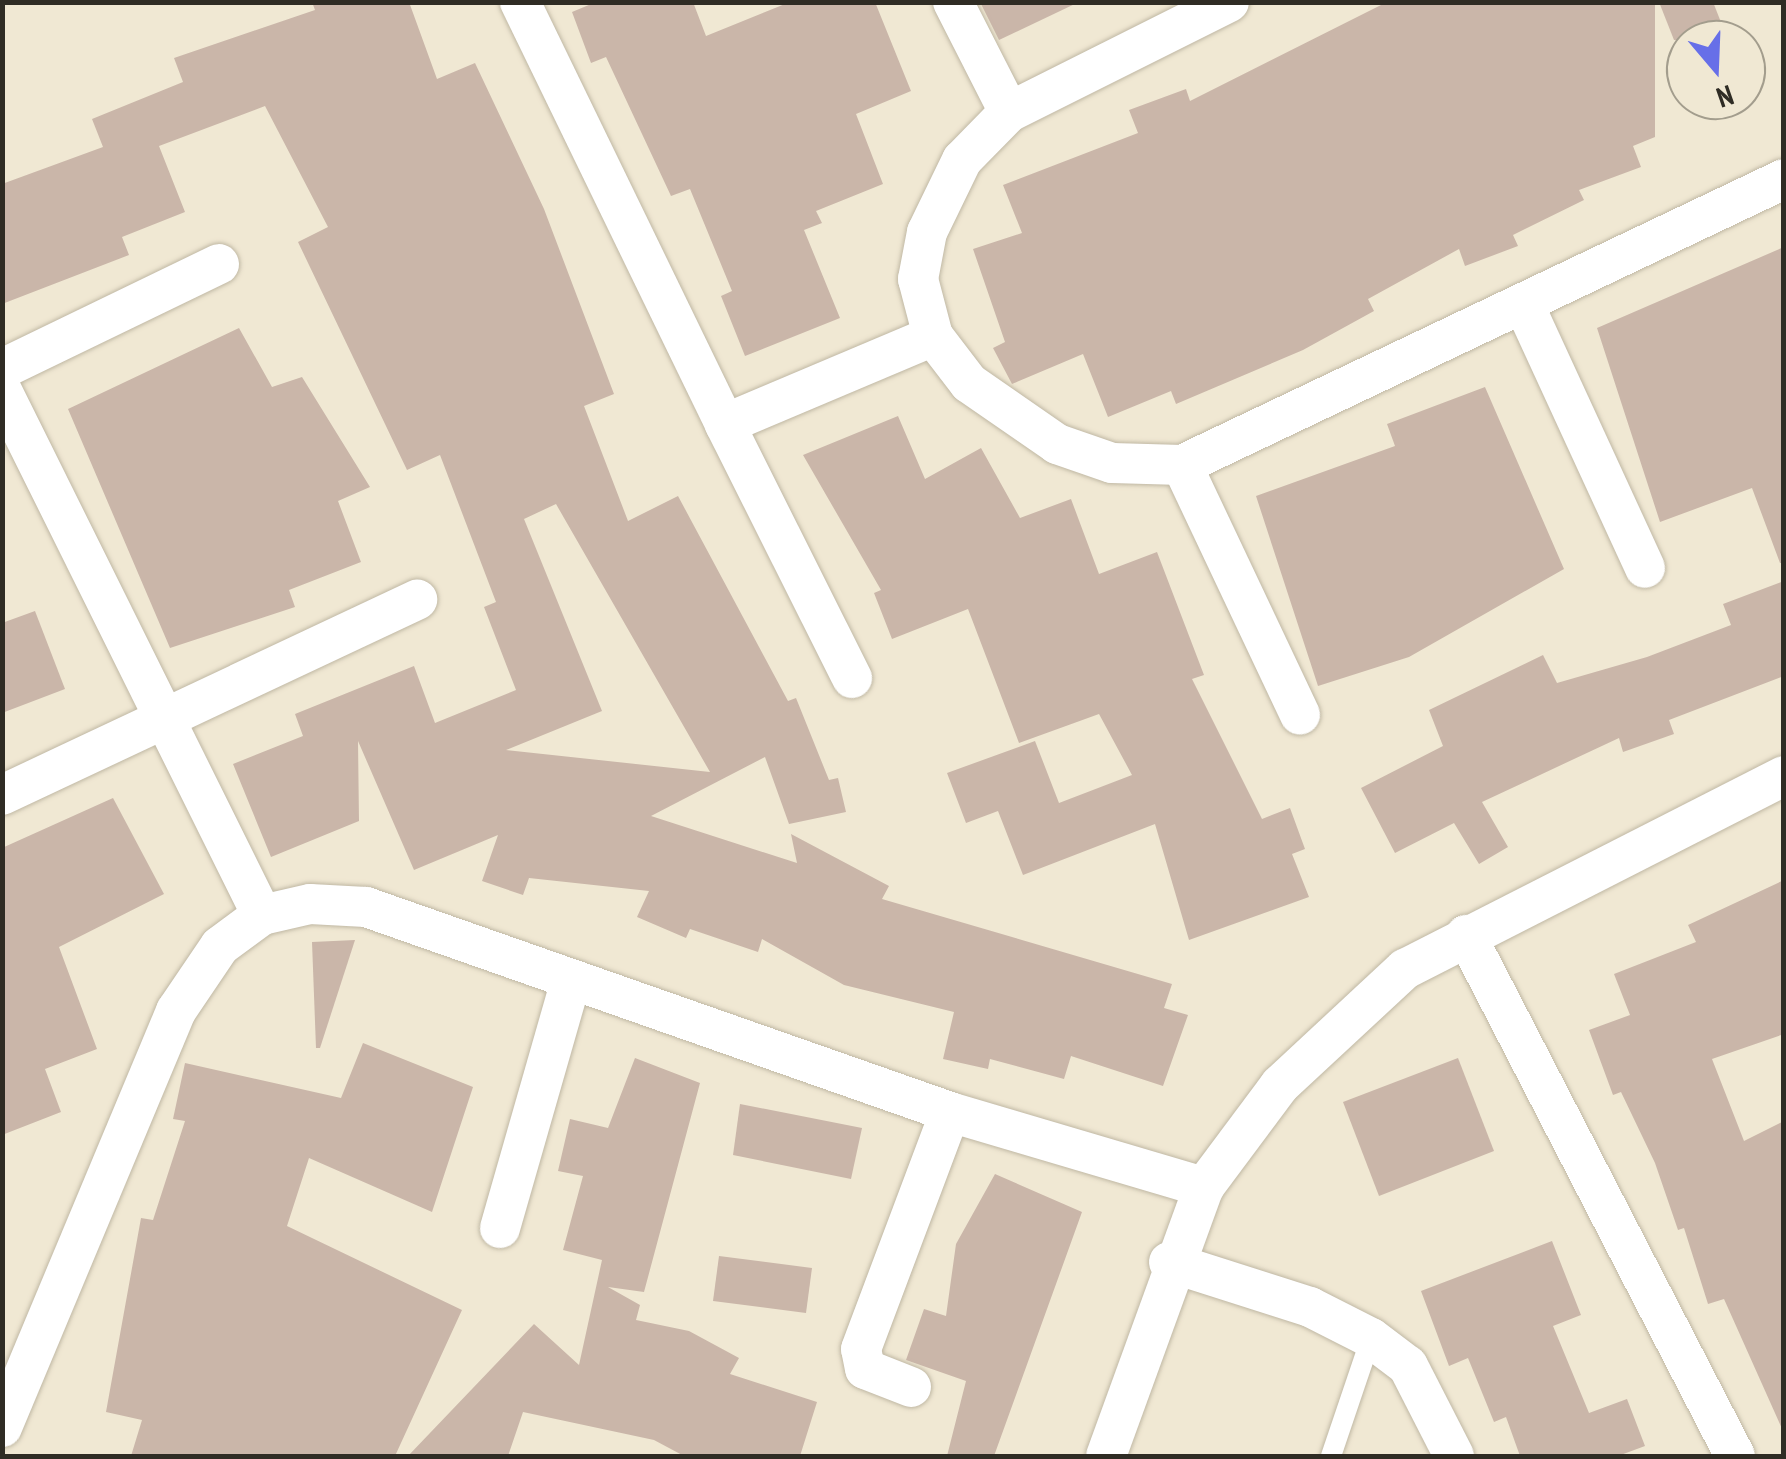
<!DOCTYPE html>
<html>
<head>
<meta charset="utf-8">
<style>
	body { margin:0 }
	#map { position:relative; width:1786px; height:1459px; overflow:hidden; background:#f0e8d3; font-family:"PT Sans Narrow",sans-serif }
	div>[style] { position:absolute }
	.building>* { inset:0; background:#cab6a9 }
	.roads { filter:drop-shadow(0 0 2px #c0b8a4) drop-shadow(0 0 2px #c0b8a4) }
	.lane>* { height:20px; margin:-10px; padding:0 10px; transform-origin:10px; border-radius:10px; background:#fff }
	.street>* { height:40px; margin:-20px; padding:0 20px; transform-origin:20px; border-radius:20px; background:#fff }
	span { translate:-50% -50%; white-space:nowrap; text-align:center; line-height:1.15; -webkit-text-stroke:8px #f0e8d3; paint-order:stroke }
	.frame { position:absolute; inset:0; border:5px solid #2f2c24; pointer-events:none }
	.north { position:absolute; left:1666px; top:20px; width:100px; height:100px; box-sizing:border-box; background:#f0e8d3; border:2px solid #a39d8d; border-radius:50%; rotate:161deg; font-size:28px; font-weight:700; line-height:40px; text-align:center; color:#2f2c24 }
	.north::after { content:''; display:block; margin:auto; width:35px; height:45px; background:#676fe8; clip-path:polygon(50% 0,100% 100%,50% 72%,0 100%) }
</style>
</head>
<body>
<div id="map">
	<div class="building">
		<i style="clip-path:polygon(evenodd,312px 2px,409px 2px,437px 79px,475px 63px,544px 209px,614px 394px,584px 406px,628px 521px,678px 496px,788px 701px,796px 698px,829px 780px,838px 778px,846px 812px,789px 824px,765px 757px,651px 816px,797px 863px,791px 834px,889px 886px,882px 899px,1172px 984px,1164px 1008px,1188px 1015px,1163px 1086px,1071px 1056px,1064px 1079px,990px 1059px,988px 1069px,943px 1059px,954px 1012px,844px 985px,762px 939px,758px 952px,690px 929px,686px 938px,637px 917px,649px 891px,529px 878px,523px 895px,482px 881px,498px 835px,414px 870px,358px 741px,359px 821px,271px 857px,233px 764px,303px 736px,295px 714px,414px 666px,435px 723px,516px 690px,484px 607px,496px 602px,440px 455px,407px 470px,298px 242px,328px 227px,265px 106px,159px 146px,185px 212px,122px 237px,129px 255px,2px 304px,2px 184px,103px 147px,92px 119px,183px 82px,174px 58px,315px 10px,312px 2px,556px 504px,710px 772px,506px 750px,602px 711px,524px 519px,556px 504px)"></i>
		<i style="clip-path:polygon(596px 2px,693px 2px,706px 36px,790px 2px,875px 2px,911px 91px,856px 114px,883px 184px,816px 211px,822px 223px,804px 230px,840px 318px,745px 356px,721px 296px,732px 291px,690px 189px,671px 196px,606px 57px,591px 63px,572px 12px)"></i>
		<i style="clip-path:polygon(980px 2px,1079px 2px,999px 40px)"></i>
		<i style="clip-path:polygon(1387px 2px,1655px 2px,1655px 137px,1633px 146px,1641px 167px,1579px 190px,1584px 200px,1513px 235px,1518px 246px,1465px 266px,1459px 249px,1368px 299px,1374px 311px,1303px 350px,1176px 404px,1171px 391px,1108px 417px,1083px 354px,1012px 384px,993px 348px,1005px 342px,973px 249px,1022px 233px,1003px 185px,1138px 133px,1129px 110px,1186px 89px,1190px 101px)"></i>
		<i style="clip-path:polygon(1659px 2px,1713px 2px,1728px 40px,1674px 40px)"></i>
		<i style="clip-path:polygon(1784px 247px,1784px 563px,1780px 563px,1752px 488px,1660px 522px,1597px 328px)"></i>
		<i style="clip-path:polygon(239px 328px,272px 387px,302px 377px,370px 487px,338px 501px,361px 562px,289px 590px,295px 607px,170px 648px,68px 409px)"></i>
		<i style="clip-path:polygon(1485px 387px,1564px 569px,1409px 657px,1318px 686px,1256px 496px,1395px 446px,1387px 424px)"></i>
		<i style="clip-path:polygon(898px 416px,925px 479px,981px 448px,1020px 518px,1071px 499px,1099px 574px,1157px 552px,1204px 675px,1192px 679px,1262px 819px,1290px 808px,1305px 849px,1292px 854px,1309px 897px,1189px 940px,1155px 824px,1023px 875px,998px 811px,966px 823px,947px 773px,1035px 741px,1059px 803px,1132px 775px,1099px 714px,1019px 743px,968px 609px,892px 639px,874px 593px,881px 590px,803px 455px)"></i>
		<i style="clip-path:polygon(1784px 581px,1784px 676px,1669px 720px,1674px 734px,1623px 752px,1619px 738px,1482px 802px,1508px 847px,1479px 864px,1454px 823px,1395px 853px,1361px 788px,1443px 746px,1429px 710px,1543px 655px,1557px 683px,1647px 657px,1731px 625px,1723px 604px)"></i>
		<i style="clip-path:polygon(35px 611px,65px 689px,2px 713px,2px 623px)"></i>
		<i style="clip-path:polygon(113px 798px,164px 894px,59px 947px,97px 1049px,45px 1069px,61px 1112px,2px 1135px,2px 848px)"></i>
		<i style="clip-path:polygon(1784px 880px,1784px 1034px,1712px 1059px,1744px 1141px,1784px 1121px,1783px 1431px,1724px 1299px,1708px 1304px,1684px 1228px,1678px 1230px,1655px 1163px,1621px 1092px,1613px 1095px,1589px 1030px,1630px 1015px,1614px 974px,1696px 942px,1688px 925px)"></i>
		<i style="clip-path:polygon(355px 940px,320px 1048px,316px 1048px,312px 942px)"></i>
		<i style="clip-path:polygon(363px 1043px,473px 1087px,432px 1212px,309px 1158px,287px 1226px,462px 1310px,395px 1456px,131px 1456px,142px 1420px,106px 1412px,141px 1218px,153px 1220px,185px 1121px,173px 1119px,185px 1063px,341px 1098px)"></i>
		<i style="clip-path:polygon(635px 1058px,700px 1083px,644px 1292px,608px 1287px,640px 1305px,636px 1320px,689px 1331px,739px 1358px,730px 1374px,817px 1402px,800px 1456px,684px 1456px,654px 1440px,523px 1412px,508px 1456px,408px 1456px,534px 1324px,579px 1365px,602px 1260px,563px 1250px,583px 1176px,558px 1171px,570px 1119px,608px 1128px)"></i>
		<i style="clip-path:polygon(1458px 1058px,1494px 1151px,1379px 1196px,1343px 1102px)"></i>
		<i style="clip-path:polygon(740px 1104px,862px 1128px,851px 1179px,733px 1155px)"></i>
		<i style="clip-path:polygon(995px 1174px,1082px 1212px,994px 1456px,947px 1456px,966px 1381px,906px 1360px,924px 1309px,946px 1316px,956px 1244px)"></i>
		<i style="clip-path:polygon(1552px 1241px,1581px 1315px,1553px 1326px,1589px 1413px,1627px 1399px,1645px 1446px,1618px 1456px,1520px 1456px,1506px 1417px,1494px 1422px,1468px 1358px,1449px 1366px,1421px 1291px)"></i>
		<i style="clip-path:polygon(719px 1256px,812px 1268px,806px 1313px,713px 1301px)"></i>
	</div>
	<div class="roads">
		<div class="lane">
			<i style="left:1331px;top:1456px;width:125px;rotate:-71.3deg"></i>
		</div>
		<div class="street">
			<i style="left:520px;top:2px;width:469px;rotate:64.1deg"></i>
			<i style="left:953px;top:2px;width:123px;rotate:63deg"></i>
			<i style="left:1229px;top:2px;width:246px;rotate:153.4deg"></i>
			<i style="left:1009px;top:112px;width:67px;rotate:134.4deg"></i>
			<i style="left:962px;top:160px;width:80px;rotate:115.9deg"></i>
			<i style="left:927px;top:232px;width:48px;rotate:100.8deg"></i>
			<i style="left:918px;top:279px;width:59px;rotate:75.3deg"></i>
			<i style="left:933px;top:336px;width:59px;rotate:52.5deg"></i>
			<i style="left:969px;top:383px;width:107px;rotate:34.7deg"></i>
			<i style="left:1057px;top:444px;width:58px;rotate:19.1deg"></i>
			<i style="left:1112px;top:463px;width:70px;rotate:1.6deg"></i>
			<i style="left:1182px;top:465px;width:666px;rotate:-25.41deg"></i>
			<i style="left:1525px;top:307px;width:287px;rotate:65.3deg"></i>
			<i style="left:2px;top:369px;width:241px;rotate:-25.8deg"></i>
			<i style="left:2px;top:391px;width:585px;rotate:63.61deg"></i>
			<i style="left:1182px;top:465px;width:276px;rotate:64.7deg"></i>
			<i style="left:852px;top:678px;width:284px;rotate:-116.6deg"></i>
			<i style="left:725px;top:424px;width:226px;rotate:-22.9deg"></i>
			<i style="left:2px;top:795px;width:459px;rotate:-25.2deg"></i>
			<i style="left:1466px;top:935px;width:586px;rotate:62.69deg"></i>
			<i style="left:500px;top:1228px;width:258px;rotate:-74deg"></i>
			<i style="left:1169px;top:1262px;width:148px;rotate:17.7deg"></i>
			<i style="left:1310px;top:1307px;width:68px;rotate:26.9deg"></i>
			<i style="left:1371px;top:1338px;width:46px;rotate:37.1deg"></i>
			<i style="left:1408px;top:1366px;width:101px;rotate:62.9deg"></i>
			<i style="left:911px;top:1387px;width:49px;rotate:-158.6deg"></i>
			<i style="left:865px;top:1369px;width:20px;rotate:-101deg"></i>
			<i style="left:861px;top:1349px;width:253px;rotate:-69.4deg"></i>
			<i style="left:2px;top:1427px;width:451px;rotate:-67.3deg"></i>
			<i style="left:176px;top:1011px;width:78px;rotate:-55.9deg"></i>
			<i style="left:220px;top:946px;width:52px;rotate:-36.4deg"></i>
			<i style="left:262px;top:915px;width:49px;rotate:-12.9deg"></i>
			<i style="left:310px;top:904px;width:56px;rotate:3.1deg"></i>
			<i style="left:366px;top:907px;width:619px;rotate:19.34deg"></i>
			<i style="left:950px;top:1112px;width:265px;rotate:16.5deg"></i>
			<i style="left:1106px;top:1456px;width:286px;rotate:-70deg"></i>
			<i style="left:1204px;top:1187px;width:127px;rotate:-53.3deg"></i>
			<i style="left:1280px;top:1085px;width:171px;rotate:-42.9deg"></i>
			<i style="left:1405px;top:969px;width:425px;rotate:-27deg"></i>
		</div>
	</div>
	<div class="frame"></div>
	<div class="north">N</div>
</div>
</body>
</html>
